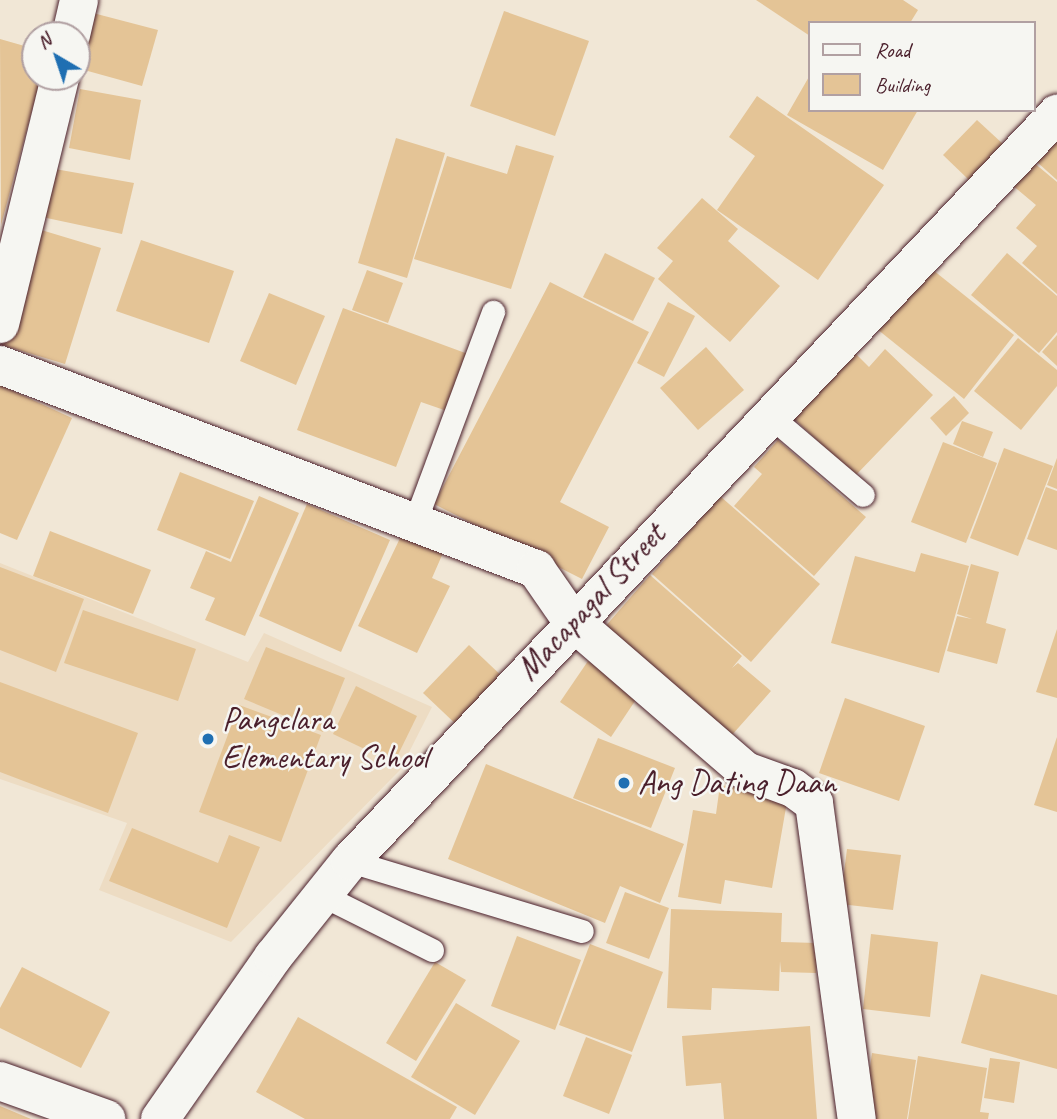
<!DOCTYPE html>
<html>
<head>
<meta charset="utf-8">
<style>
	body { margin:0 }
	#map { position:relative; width:1057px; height:1119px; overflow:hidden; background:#f1e7d6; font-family:Caveat,sans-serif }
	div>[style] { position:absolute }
	.built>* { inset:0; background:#eddcc3 }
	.building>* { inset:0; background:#e4c496 }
	.roads { filter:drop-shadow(0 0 2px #4a1f2b) drop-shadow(0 0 2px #4a1f2b) }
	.lane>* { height:23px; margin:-11.5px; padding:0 11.5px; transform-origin:11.5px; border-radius:11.5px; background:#f6f6f2 }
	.street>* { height:38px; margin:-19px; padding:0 19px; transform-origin:19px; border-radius:19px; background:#f6f6f2 }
	.secondary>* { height:38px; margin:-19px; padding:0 19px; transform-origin:19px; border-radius:19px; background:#f6f6f2 }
	.dots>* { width:19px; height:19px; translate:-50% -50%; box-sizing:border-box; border:4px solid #f6f6f2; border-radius:50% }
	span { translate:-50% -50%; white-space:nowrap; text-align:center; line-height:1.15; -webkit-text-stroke:5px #f6f6f2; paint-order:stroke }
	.street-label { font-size:33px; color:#4a1f2b }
	.poi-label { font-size:33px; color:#4a1f2b }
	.left { translate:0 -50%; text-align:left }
	.legend { position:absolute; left:808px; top:21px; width:228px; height:91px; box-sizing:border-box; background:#f6f6f2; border:2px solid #b1a0a2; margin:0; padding:9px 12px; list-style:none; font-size:21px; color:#4a1f2b }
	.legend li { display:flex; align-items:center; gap:14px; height:35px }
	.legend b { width:35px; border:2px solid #b1a0a2 }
	.north { position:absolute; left:21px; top:21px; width:70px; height:70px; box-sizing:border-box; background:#f6f6f2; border:2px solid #b1a0a2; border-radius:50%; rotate:321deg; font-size:19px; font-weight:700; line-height:28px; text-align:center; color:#4a1f2b }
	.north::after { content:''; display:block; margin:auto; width:24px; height:32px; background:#1f6fb2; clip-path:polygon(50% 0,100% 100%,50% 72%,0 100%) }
</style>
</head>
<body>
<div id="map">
	<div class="built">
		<i style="clip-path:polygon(0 563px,248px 662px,264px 633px,432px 707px,400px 770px,231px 942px,99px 890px,127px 823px,0 779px)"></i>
	</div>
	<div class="building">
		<i style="clip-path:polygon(756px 0,903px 0,918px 10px,910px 23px,810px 23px,810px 36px)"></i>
		<i style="clip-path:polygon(504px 11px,589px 41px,555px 136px,470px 106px)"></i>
		<i style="clip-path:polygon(93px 13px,158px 30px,142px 86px,77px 68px)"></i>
		<i style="clip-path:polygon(0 39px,35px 49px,35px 77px,41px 77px,1px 225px)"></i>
		<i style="clip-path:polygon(810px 75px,810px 110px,918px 110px,883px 170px,787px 115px)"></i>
		<i style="clip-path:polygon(80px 89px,141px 100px,130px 160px,69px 148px)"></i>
		<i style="clip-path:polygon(757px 96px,884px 185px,818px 280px,717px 210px,755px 156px,729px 137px)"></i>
		<i style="clip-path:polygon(977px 120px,1003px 144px,969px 180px,943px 155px)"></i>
		<i style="clip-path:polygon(396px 138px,445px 153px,407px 278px,358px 263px)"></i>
		<i style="clip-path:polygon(1057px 138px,1057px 180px,1037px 162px)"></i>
		<i style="clip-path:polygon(516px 145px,554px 156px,511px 289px,414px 259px,447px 156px,507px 174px)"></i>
		<i style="clip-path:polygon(1033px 162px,1057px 182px,1057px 294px,1022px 263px,1037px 246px,1016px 228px,1036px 205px,1012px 185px)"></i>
		<i style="clip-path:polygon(55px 169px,134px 183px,122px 234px,42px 217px)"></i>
		<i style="clip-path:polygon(702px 198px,738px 229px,728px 241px,780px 286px,730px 342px,658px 279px,673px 261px,657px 248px)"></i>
		<i style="clip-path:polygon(38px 229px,101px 248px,65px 364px,2px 345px)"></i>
		<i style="clip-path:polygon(141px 240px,234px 271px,209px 343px,116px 311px)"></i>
		<i style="clip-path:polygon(605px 253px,655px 278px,633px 321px,583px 297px)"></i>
		<i style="clip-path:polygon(1007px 253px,1057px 296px,1057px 332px,1039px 353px,971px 295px)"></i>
		<i style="clip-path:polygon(928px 266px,1014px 335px,964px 399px,877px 329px)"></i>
		<i style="clip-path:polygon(367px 270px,403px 283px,388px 323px,352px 310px)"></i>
		<i style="clip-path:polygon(550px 282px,649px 332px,560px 502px,609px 527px,582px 579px,434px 504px)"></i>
		<i style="clip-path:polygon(269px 293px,325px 316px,296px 385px,240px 361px)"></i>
		<i style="clip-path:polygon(668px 302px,695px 316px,664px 377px,637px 363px)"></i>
		<i style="clip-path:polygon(343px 308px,468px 354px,447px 411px,421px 402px,396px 467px,297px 430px)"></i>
		<i style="clip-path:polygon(1057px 335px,1057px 366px,1042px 352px)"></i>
		<i style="clip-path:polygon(1018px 338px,1057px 370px,1057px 386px,1021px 430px,974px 391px)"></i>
		<i style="clip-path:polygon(706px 347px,744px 390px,698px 430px,660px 388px)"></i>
		<i style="clip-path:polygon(885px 349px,933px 395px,855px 476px,790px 415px,852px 350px,869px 367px)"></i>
		<i style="clip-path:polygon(0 385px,72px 418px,17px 540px,0 533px)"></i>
		<i style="clip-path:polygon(954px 396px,969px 413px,946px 436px,930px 418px)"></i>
		<i style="clip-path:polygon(962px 421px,993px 432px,983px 457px,953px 444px)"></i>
		<i style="clip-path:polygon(778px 440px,866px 517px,814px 576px,734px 506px,762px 474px,754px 467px)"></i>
		<i style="clip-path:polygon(943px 442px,997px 463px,966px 543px,911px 522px)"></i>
		<i style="clip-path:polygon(1004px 448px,1053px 466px,1018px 556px,970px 538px)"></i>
		<i style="clip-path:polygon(1057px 458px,1057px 489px,1047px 485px)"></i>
		<i style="clip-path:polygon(180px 472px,254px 501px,230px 559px,157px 530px)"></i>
		<i style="clip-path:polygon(1046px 487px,1057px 491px,1057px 550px,1027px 539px)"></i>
		<i style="clip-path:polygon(259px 496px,299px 513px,245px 636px,205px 620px,215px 598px,190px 588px,206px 551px,231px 562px)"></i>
		<i style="clip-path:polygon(720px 496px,820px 584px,751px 662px,652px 574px)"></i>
		<i style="clip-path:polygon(307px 504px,390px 540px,341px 652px,259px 616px)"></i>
		<i style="clip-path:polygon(50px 531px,151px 570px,133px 614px,33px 576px)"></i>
		<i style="clip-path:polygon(402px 534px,443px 553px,432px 578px,450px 586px,417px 653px,358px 626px)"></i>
		<i style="clip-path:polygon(921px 553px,969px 566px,939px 673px,831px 643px,855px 556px,915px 572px)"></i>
		<i style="clip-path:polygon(971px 564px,999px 572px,986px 623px,1006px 629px,997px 664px,947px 651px,957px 616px,972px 619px,957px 614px)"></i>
		<i style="clip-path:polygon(0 567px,84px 599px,56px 672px,0 650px)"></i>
		<i style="clip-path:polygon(650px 575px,742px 656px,732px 668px,738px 663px,771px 691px,731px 736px,597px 636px)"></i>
		<i style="clip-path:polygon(83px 610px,196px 649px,178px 701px,64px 663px)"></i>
		<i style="clip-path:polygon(1057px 629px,1057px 698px,1036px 692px)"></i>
		<i style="clip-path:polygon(469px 645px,506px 680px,461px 729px,423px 693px)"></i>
		<i style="clip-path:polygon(266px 647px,345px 678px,323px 732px,244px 699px)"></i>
		<i style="clip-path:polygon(588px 661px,639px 695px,611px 737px,560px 702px)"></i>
		<i style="clip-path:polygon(0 682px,138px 733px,108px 813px,0 772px)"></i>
		<i style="clip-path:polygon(356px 686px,417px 716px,394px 763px,333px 734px)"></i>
		<i style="clip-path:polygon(845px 698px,925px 726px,899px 801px,819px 773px)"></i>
		<i style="clip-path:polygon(239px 705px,321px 735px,281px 842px,199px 812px)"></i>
		<i style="clip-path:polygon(1057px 737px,1057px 812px,1034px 805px)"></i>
		<i style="clip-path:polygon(598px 738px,675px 768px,651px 828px,573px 798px)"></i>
		<i style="clip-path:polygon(486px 764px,684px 844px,660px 903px,620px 886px,605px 923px,448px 859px)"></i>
		<i style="clip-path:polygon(720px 785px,788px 796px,772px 888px,725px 880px,721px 904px,678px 897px,693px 810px,716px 814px)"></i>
		<i style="clip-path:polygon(132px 828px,218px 863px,229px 835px,260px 847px,227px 928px,109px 881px)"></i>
		<i style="clip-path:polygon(847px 849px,901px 855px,893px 910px,840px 904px)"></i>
		<i style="clip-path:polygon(625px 892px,669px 908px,649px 959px,606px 943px)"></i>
		<i style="clip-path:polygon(671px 909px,782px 913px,781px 942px,817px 943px,816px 973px,781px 972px,780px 961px,779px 991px,712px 988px,711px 1010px,667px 1008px)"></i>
		<i style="clip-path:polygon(871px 934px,938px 942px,930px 1017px,863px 1009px)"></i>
		<i style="clip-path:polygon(517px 936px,581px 960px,555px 1030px,491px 1006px)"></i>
		<i style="clip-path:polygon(590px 944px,663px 972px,632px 1052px,559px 1025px)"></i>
		<i style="clip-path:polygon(435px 962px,466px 980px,416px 1061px,386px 1043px)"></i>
		<i style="clip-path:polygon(22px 967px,110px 1012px,81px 1068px,0 1028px,0 1008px)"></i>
		<i style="clip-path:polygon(981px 974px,1057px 995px,1057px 1069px,961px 1043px)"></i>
		<i style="clip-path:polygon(456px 1003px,520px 1041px,475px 1115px,411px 1077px)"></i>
		<i style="clip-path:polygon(298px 1017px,457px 1107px,450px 1119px,305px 1119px,256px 1092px)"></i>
		<i style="clip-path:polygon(810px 1026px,817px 1119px,724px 1119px,721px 1083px,686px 1086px,682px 1036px)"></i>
		<i style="clip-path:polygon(586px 1037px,632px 1055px,609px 1114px,563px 1096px)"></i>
		<i style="clip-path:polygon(872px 1053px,916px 1060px,907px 1119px,863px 1119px)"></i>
		<i style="clip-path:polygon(918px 1056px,987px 1068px,980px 1112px,989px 1113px,988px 1119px,908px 1119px)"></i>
		<i style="clip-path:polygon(990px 1058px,1020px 1062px,1014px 1103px,984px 1098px)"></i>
		<i style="clip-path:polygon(0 1106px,31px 1119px,0 1119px)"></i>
	</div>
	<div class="roads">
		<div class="lane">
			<i style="left:769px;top:415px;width:123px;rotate:40.4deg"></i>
			<i style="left:416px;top:519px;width:221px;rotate:-69.6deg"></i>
			<i style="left:350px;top:861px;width:242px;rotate:16.8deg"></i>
			<i style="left:322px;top:895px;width:123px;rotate:26.6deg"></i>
		</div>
		<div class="street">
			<i style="left:71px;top:35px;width:36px;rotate:-77deg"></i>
			<i style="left:0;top:324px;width:254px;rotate:-76.3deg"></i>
			<i style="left:0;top:365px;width:574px;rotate:20.84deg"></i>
			<i style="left:536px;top:569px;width:63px;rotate:55.3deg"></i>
			<i style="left:572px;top:621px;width:230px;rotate:40.8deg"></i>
			<i style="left:746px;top:771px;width:50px;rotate:19.9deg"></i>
			<i style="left:793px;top:788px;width:26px;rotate:36deg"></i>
			<i style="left:814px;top:803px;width:319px;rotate:82.3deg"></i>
			<i style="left:0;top:1081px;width:113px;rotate:19.7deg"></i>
		</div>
		<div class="secondary">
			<i style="left:160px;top:1119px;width:198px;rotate:-55.1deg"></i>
			<i style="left:273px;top:957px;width:123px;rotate:-51.3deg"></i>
			<i style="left:350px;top:861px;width:1029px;rotate:-46.58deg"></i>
		</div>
	</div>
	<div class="dots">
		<i style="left:208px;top:739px;background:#1f6fb2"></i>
		<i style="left:624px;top:783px;background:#1f6fb2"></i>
	</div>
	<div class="street-label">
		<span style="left:591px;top:602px;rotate:-47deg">Macapagal Street</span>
	</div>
	<div class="poi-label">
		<span class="left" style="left:222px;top:739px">Pangclara<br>Elementary School</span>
		<span class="left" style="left:638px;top:783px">Ang Dating Daan</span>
	</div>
	<ul class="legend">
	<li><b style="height:9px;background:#f6f6f2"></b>Road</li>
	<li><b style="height:19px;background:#e4c496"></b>Building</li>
	</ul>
	<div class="north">N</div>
</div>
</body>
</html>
